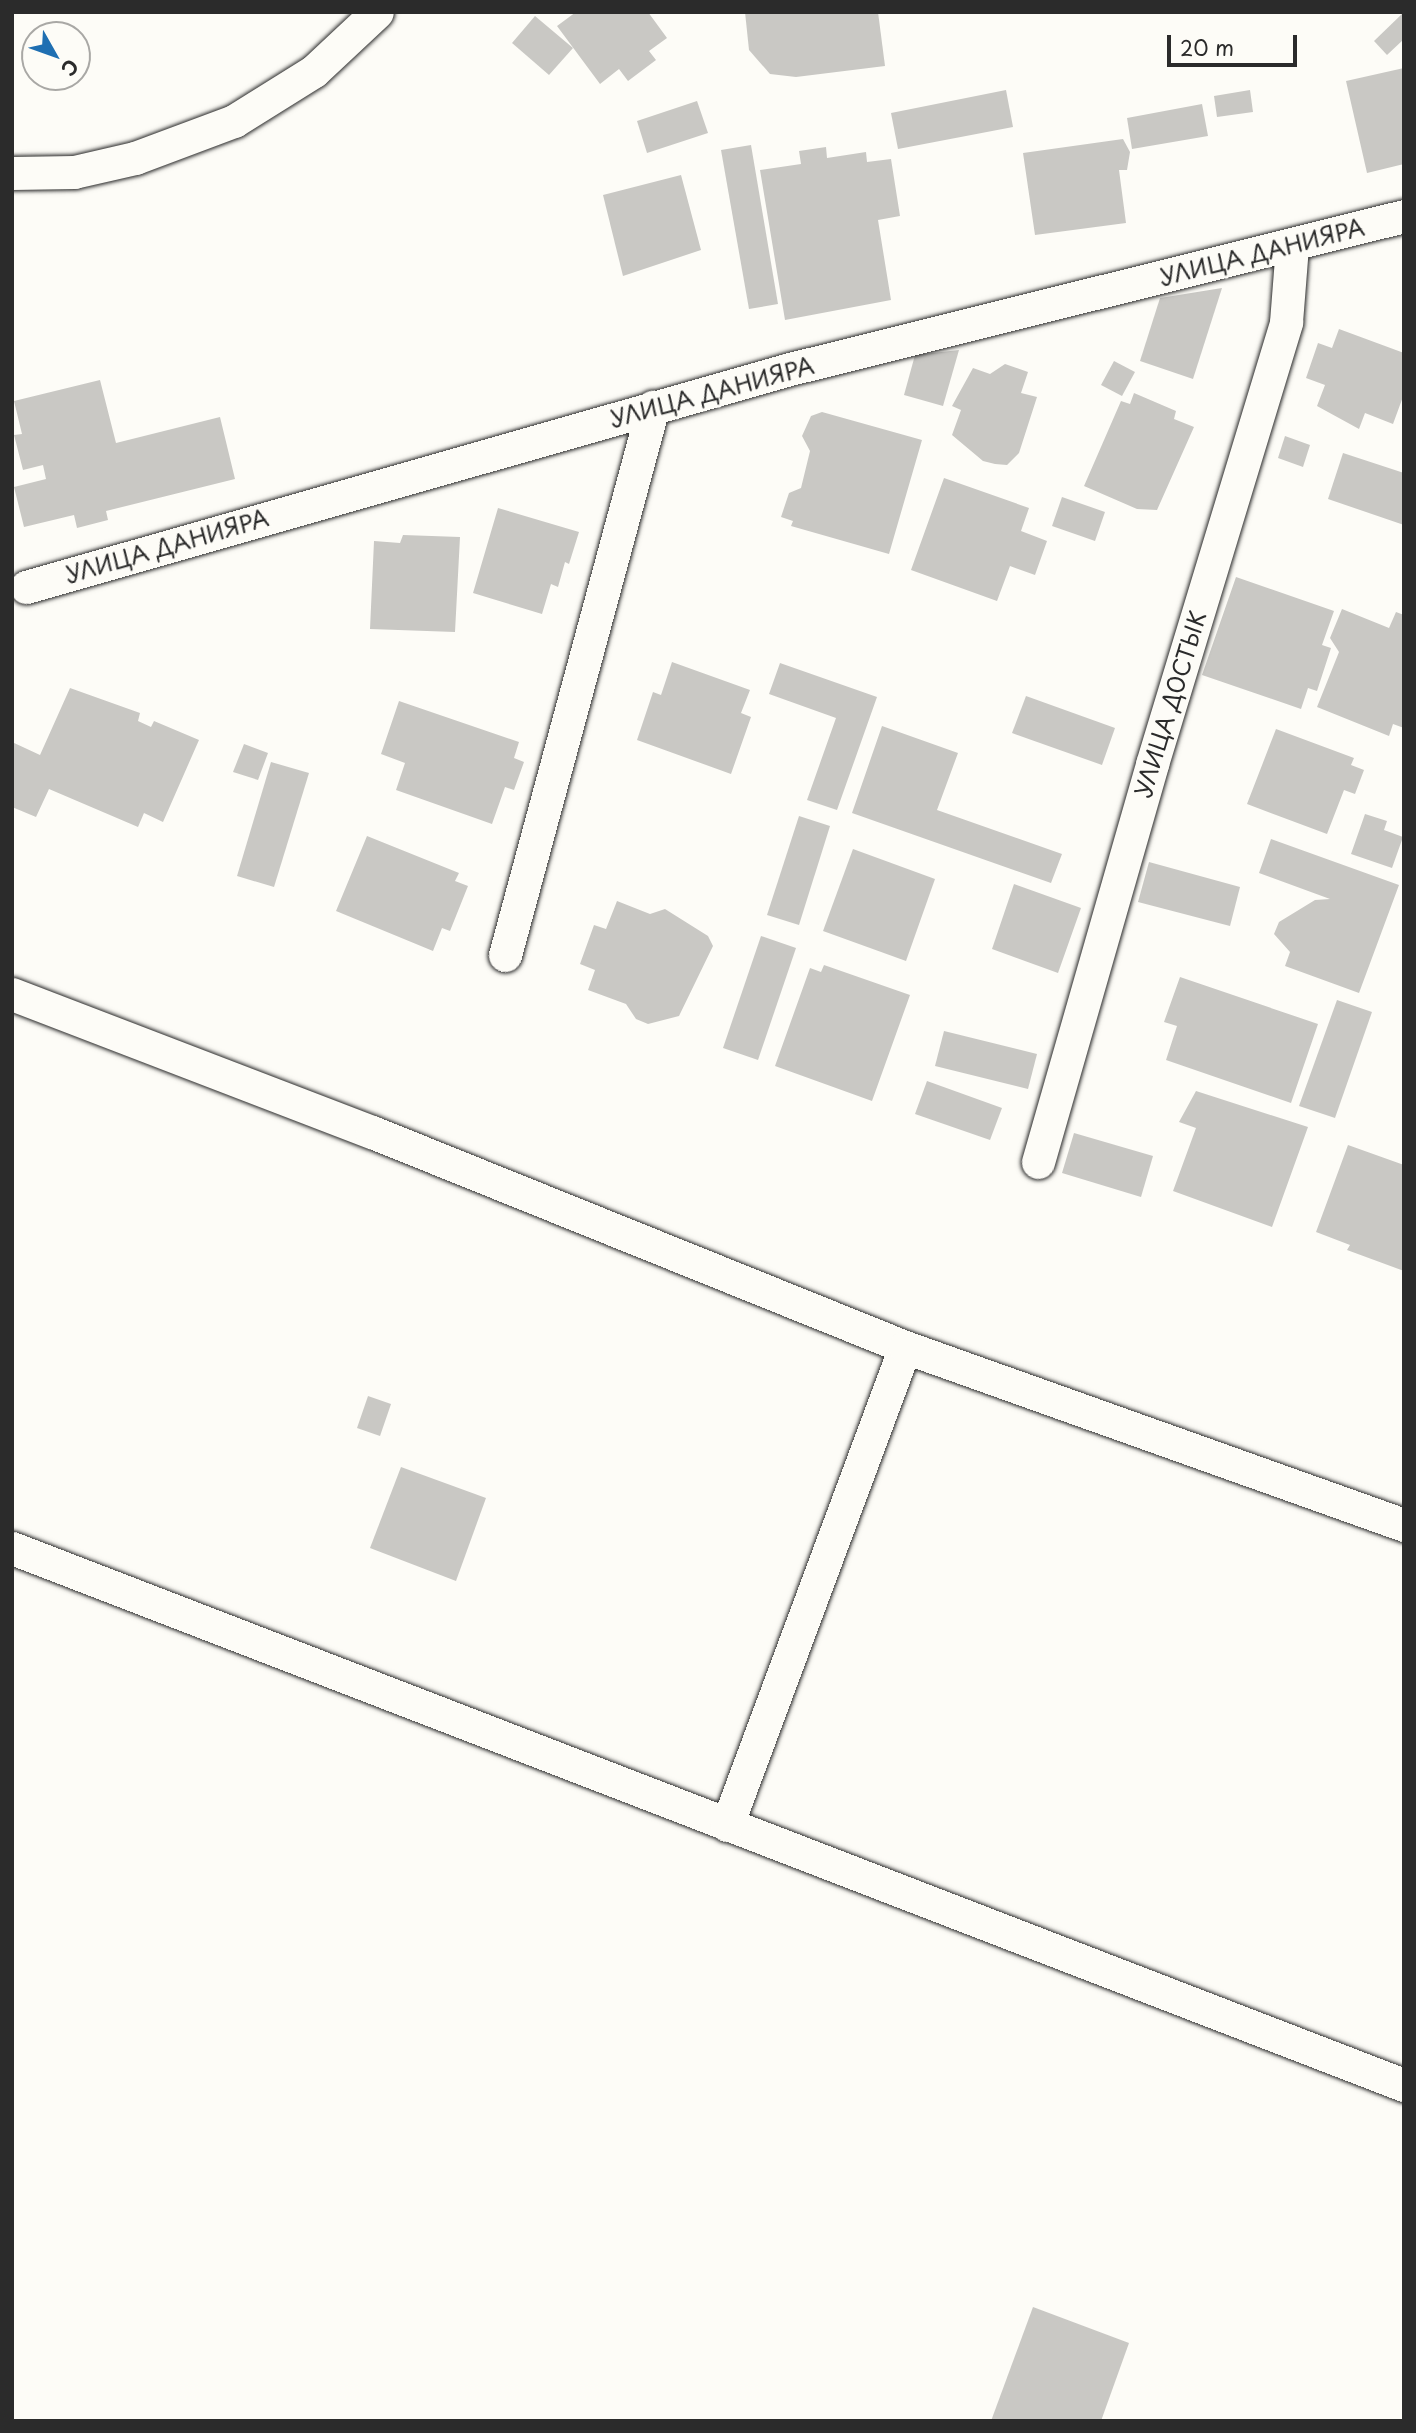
<!DOCTYPE html>
<html>
<head>
<meta charset="utf-8">
<style>
	body { margin:0 }
	#map { position:relative; width:1416px; height:2433px; overflow:hidden; background:#fdfcf7; font-family:"Playpen Sans",sans-serif }
	div>[style] { position:absolute }
	.building>* { inset:0; background:#c9c8c4 }
	.roads { filter:drop-shadow(0 0 2px #2b2b2b) drop-shadow(0 0 2px #2b2b2b) }
	.street>* { height:33px; margin:-16.5px; padding:0 16.5px; transform-origin:16.5px; border-radius:16.5px; background:#fdfcf7 }
	span { translate:-50% -50%; white-space:nowrap; text-align:center; line-height:1.15; -webkit-text-stroke:6px #fdfcf7; paint-order:stroke }
	.street-label { font-size:23px; color:#2b2b2b }
	.frame { position:absolute; inset:0; border:14px solid #2b2b2b; pointer-events:none }
	.north { position:absolute; left:21px; top:21px; width:70px; height:70px; box-sizing:border-box; background:#fdfcf7; border:2px solid #a9a8a5; border-radius:50%; rotate:130deg; font-size:19px; font-weight:700; line-height:28px; text-align:center; color:#2b2b2b }
	.north::after { content:''; display:block; margin:auto; width:24px; height:32px; background:#1f6fb2; clip-path:polygon(50% 0,100% 100%,50% 72%,0 100%) }
	.scale { position:absolute; left:1167px; top:35px; width:130px; height:32px; box-sizing:border-box; border:4px solid #2b2b2b; border-top:0; padding-left:9px; font-size:21px; line-height:24px; white-space:nowrap; color:#2b2b2b; -webkit-text-stroke:5px #fdfcf7; paint-order:stroke }
</style>
</head>
<body>
<div id="map">
	<div class="building">
		<i style="clip-path:polygon(576px 12px,648px 12px,667px 38px,649px 51px,656px 60px,628px 81px,619px 69px,600px 84px,557px 26px)"></i>
		<i style="clip-path:polygon(745px 12px,878px 12px,885px 66px,796px 77px,770px 74px,749px 50px)"></i>
		<i style="clip-path:polygon(1404px 12px,1404px 39px,1387px 55px,1374px 41px)"></i>
		<i style="clip-path:polygon(535px 16px,573px 48px,549px 75px,512px 43px)"></i>
		<i style="clip-path:polygon(1404px 68px,1404px 164px,1367px 173px,1346px 81px)"></i>
		<i style="clip-path:polygon(1006px 90px,1013px 127px,898px 149px,891px 113px)"></i>
		<i style="clip-path:polygon(1250px 90px,1253px 112px,1217px 117px,1214px 96px)"></i>
		<i style="clip-path:polygon(697px 101px,708px 133px,647px 153px,637px 121px)"></i>
		<i style="clip-path:polygon(1202px 104px,1208px 136px,1132px 149px,1127px 118px)"></i>
		<i style="clip-path:polygon(1123px 139px,1130px 152px,1127px 170px,1119px 170px,1126px 223px,1035px 235px,1023px 153px)"></i>
		<i style="clip-path:polygon(751px 145px,778px 304px,749px 309px,721px 150px)"></i>
		<i style="clip-path:polygon(826px 147px,827px 158px,866px 152px,867px 162px,891px 159px,900px 216px,878px 220px,891px 300px,785px 320px,760px 170px,801px 164px,799px 151px)"></i>
		<i style="clip-path:polygon(681px 175px,701px 250px,623px 276px,603px 195px)"></i>
		<i style="clip-path:polygon(1222px 288px,1193px 379px,1140px 361px,1160px 298px)"></i>
		<i style="clip-path:polygon(1339px 329px,1404px 353px,1404px 394px,1393px 424px,1365px 413px,1359px 429px,1317px 406px,1325px 385px,1306px 378px,1318px 343px,1332px 348px)"></i>
		<i style="clip-path:polygon(959px 350px,943px 406px,904px 395px,915px 355px)"></i>
		<i style="clip-path:polygon(1114px 361px,1135px 372px,1122px 396px,1101px 385px)"></i>
		<i style="clip-path:polygon(1005px 364px,1028px 372px,1021px 393px,1037px 397px,1019px 453px,1007px 465px,995px 464px,983px 461px,952px 435px,961px 410px,952px 406px,973px 368px,990px 374px)"></i>
		<i style="clip-path:polygon(100px 380px,116px 443px,220px 417px,235px 479px,106px 511px,108px 520px,77px 528px,74px 515px,24px 527px,14px 487px,46px 479px,43px 465px,23px 470px,14px 435px,22px 434px,14px 401px)"></i>
		<i style="clip-path:polygon(1134px 393px,1176px 411px,1174px 419px,1194px 427px,1157px 510px,1137px 509px,1084px 486px,1121px 401px,1130px 404px)"></i>
		<i style="clip-path:polygon(822px 412px,922px 440px,889px 554px,791px 526px,793px 521px,781px 517px,789px 493px,801px 488px,810px 451px,802px 436px,811px 416px)"></i>
		<i style="clip-path:polygon(1285px 436px,1310px 445px,1303px 467px,1278px 458px)"></i>
		<i style="clip-path:polygon(1343px 453px,1404px 473px,1404px 525px,1328px 499px)"></i>
		<i style="clip-path:polygon(944px 478px,1029px 508px,1021px 531px,1047px 541px,1035px 575px,1010px 566px,997px 601px,911px 570px)"></i>
		<i style="clip-path:polygon(1062px 497px,1105px 512px,1095px 541px,1052px 526px)"></i>
		<i style="clip-path:polygon(498px 508px,579px 532px,569px 564px,565px 562px,558px 587px,551px 584px,542px 614px,473px 593px)"></i>
		<i style="clip-path:polygon(403px 535px,460px 537px,455px 632px,370px 629px,374px 541px,400px 543px)"></i>
		<i style="clip-path:polygon(1236px 577px,1334px 611px,1322px 645px,1331px 648px,1317px 691px,1308px 688px,1301px 709px,1202px 675px)"></i>
		<i style="clip-path:polygon(1342px 609px,1389px 628px,1396px 612px,1404px 615px,1404px 728px,1393px 724px,1389px 736px,1317px 707px,1339px 652px,1330px 638px)"></i>
		<i style="clip-path:polygon(672px 662px,750px 690px,741px 713px,751px 717px,731px 774px,637px 740px,653px 692px,661px 695px)"></i>
		<i style="clip-path:polygon(780px 663px,877px 697px,837px 810px,807px 800px,836px 718px,769px 694px)"></i>
		<i style="clip-path:polygon(70px 688px,140px 713px,138px 721px,151px 727px,154px 721px,199px 740px,163px 822px,144px 813px,138px 827px,49px 789px,36px 817px,12px 807px,12px 742px,40px 755px)"></i>
		<i style="clip-path:polygon(1026px 696px,1115px 728px,1102px 765px,1012px 733px)"></i>
		<i style="clip-path:polygon(399px 701px,519px 742px,514px 758px,524px 762px,514px 790px,505px 787px,492px 824px,396px 790px,405px 763px,381px 754px)"></i>
		<i style="clip-path:polygon(882px 726px,958px 753px,937px 810px,1062px 854px,1051px 883px,852px 813px)"></i>
		<i style="clip-path:polygon(1276px 729px,1354px 758px,1351px 765px,1364px 770px,1355px 794px,1344px 790px,1327px 834px,1247px 804px)"></i>
		<i style="clip-path:polygon(244px 744px,268px 753px,258px 780px,233px 772px)"></i>
		<i style="clip-path:polygon(271px 762px,309px 773px,274px 887px,237px 876px)"></i>
		<i style="clip-path:polygon(1365px 814px,1387px 821px,1384px 830px,1403px 837px,1392px 868px,1351px 854px)"></i>
		<i style="clip-path:polygon(799px 816px,830px 826px,799px 925px,767px 915px)"></i>
		<i style="clip-path:polygon(367px 836px,459px 873px,455px 881px,468px 886px,450px 931px,442px 928px,433px 951px,336px 911px)"></i>
		<i style="clip-path:polygon(1271px 839px,1399px 885px,1359px 993px,1285px 966px,1290px 952px,1274px 934px,1279px 922px,1315px 900px,1330px 899px,1259px 873px)"></i>
		<i style="clip-path:polygon(853px 849px,935px 879px,906px 961px,823px 931px)"></i>
		<i style="clip-path:polygon(1149px 862px,1240px 887px,1230px 926px,1138px 902px)"></i>
		<i style="clip-path:polygon(1014px 884px,1081px 908px,1058px 973px,992px 949px)"></i>
		<i style="clip-path:polygon(617px 901px,650px 914px,665px 909px,708px 936px,713px 946px,679px 1016px,648px 1024px,636px 1019px,626px 1004px,588px 990px,595px 970px,580px 964px,594px 925px,606px 929px)"></i>
		<i style="clip-path:polygon(761px 936px,796px 948px,758px 1060px,723px 1048px)"></i>
		<i style="clip-path:polygon(824px 965px,910px 995px,872px 1101px,775px 1066px,810px 968px,821px 972px)"></i>
		<i style="clip-path:polygon(1180px 977px,1318px 1024px,1291px 1103px,1166px 1060px,1177px 1026px,1164px 1022px)"></i>
		<i style="clip-path:polygon(1337px 1000px,1372px 1012px,1335px 1118px,1299px 1106px)"></i>
		<i style="clip-path:polygon(944px 1031px,1037px 1054px,1028px 1089px,935px 1066px)"></i>
		<i style="clip-path:polygon(927px 1081px,1002px 1108px,990px 1140px,915px 1114px)"></i>
		<i style="clip-path:polygon(1196px 1091px,1308px 1127px,1272px 1227px,1173px 1191px,1196px 1128px,1179px 1122px)"></i>
		<i style="clip-path:polygon(1074px 1133px,1153px 1156px,1141px 1197px,1062px 1173px)"></i>
		<i style="clip-path:polygon(1348px 1145px,1404px 1165px,1404px 1271px,1347px 1250px,1350px 1245px,1316px 1232px)"></i>
		<i style="clip-path:polygon(368px 1396px,391px 1404px,380px 1436px,357px 1428px)"></i>
		<i style="clip-path:polygon(401px 1467px,486px 1498px,456px 1581px,370px 1548px)"></i>
		<i style="clip-path:polygon(1033px 2307px,1129px 2343px,1101px 2421px,991px 2421px)"></i>
	</div>
	<div class="roads">
		<div class="street">
			<i style="left:12px;top:173px;width:62px;rotate:-0.9deg"></i>
			<i style="left:74px;top:172px;width:63px;rotate:-12.9deg"></i>
			<i style="left:135px;top:158px;width:106px;rotate:-20.5deg"></i>
			<i style="left:234px;top:121px;width:94px;rotate:-32deg"></i>
			<i style="left:314px;top:71px;width:86px;rotate:-43.1deg"></i>
			<i style="left:26px;top:587px;width:794px;rotate:-15.93deg"></i>
			<i style="left:790px;top:369px;width:633px;rotate:-13.99deg"></i>
			<i style="left:505px;top:955px;width:568px;rotate:-74.89deg"></i>
			<i style="left:12px;top:994px;width:386px;rotate:21deg"></i>
			<i style="left:372px;top:1132px;width:575px;rotate:21.97deg"></i>
			<i style="left:1038px;top:1162px;width:414px;rotate:-74deg"></i>
			<i style="left:1152px;top:764px;width:462px;rotate:-73.1deg"></i>
			<i style="left:1286px;top:322px;width:77px;rotate:-85.5deg"></i>
			<i style="left:12px;top:1548px;width:1492px;rotate:21.1deg"></i>
			<i style="left:727px;top:1825px;width:510px;rotate:-69.58deg"></i>
			<i style="left:905px;top:1347px;width:530px;rotate:19.63deg"></i>
		</div>
	</div>
	<div class="street-label">
		<span style="left:1262px;top:252px;rotate:-14deg">УЛИЦА ДАНИЯРА</span>
		<span style="left:712px;top:392px;rotate:-15deg">УЛИЦА ДАНИЯРА</span>
		<span style="left:167px;top:546px;rotate:-16deg">УЛИЦА ДАНИЯРА</span>
		<span style="left:1170px;top:704px;rotate:-73deg">УЛИЦА ДОСТЫК</span>
	</div>
	<div class="frame"></div>
	<div class="north">С</div>
	<div class="scale">20 m</div>
</div>
</body>
</html>
